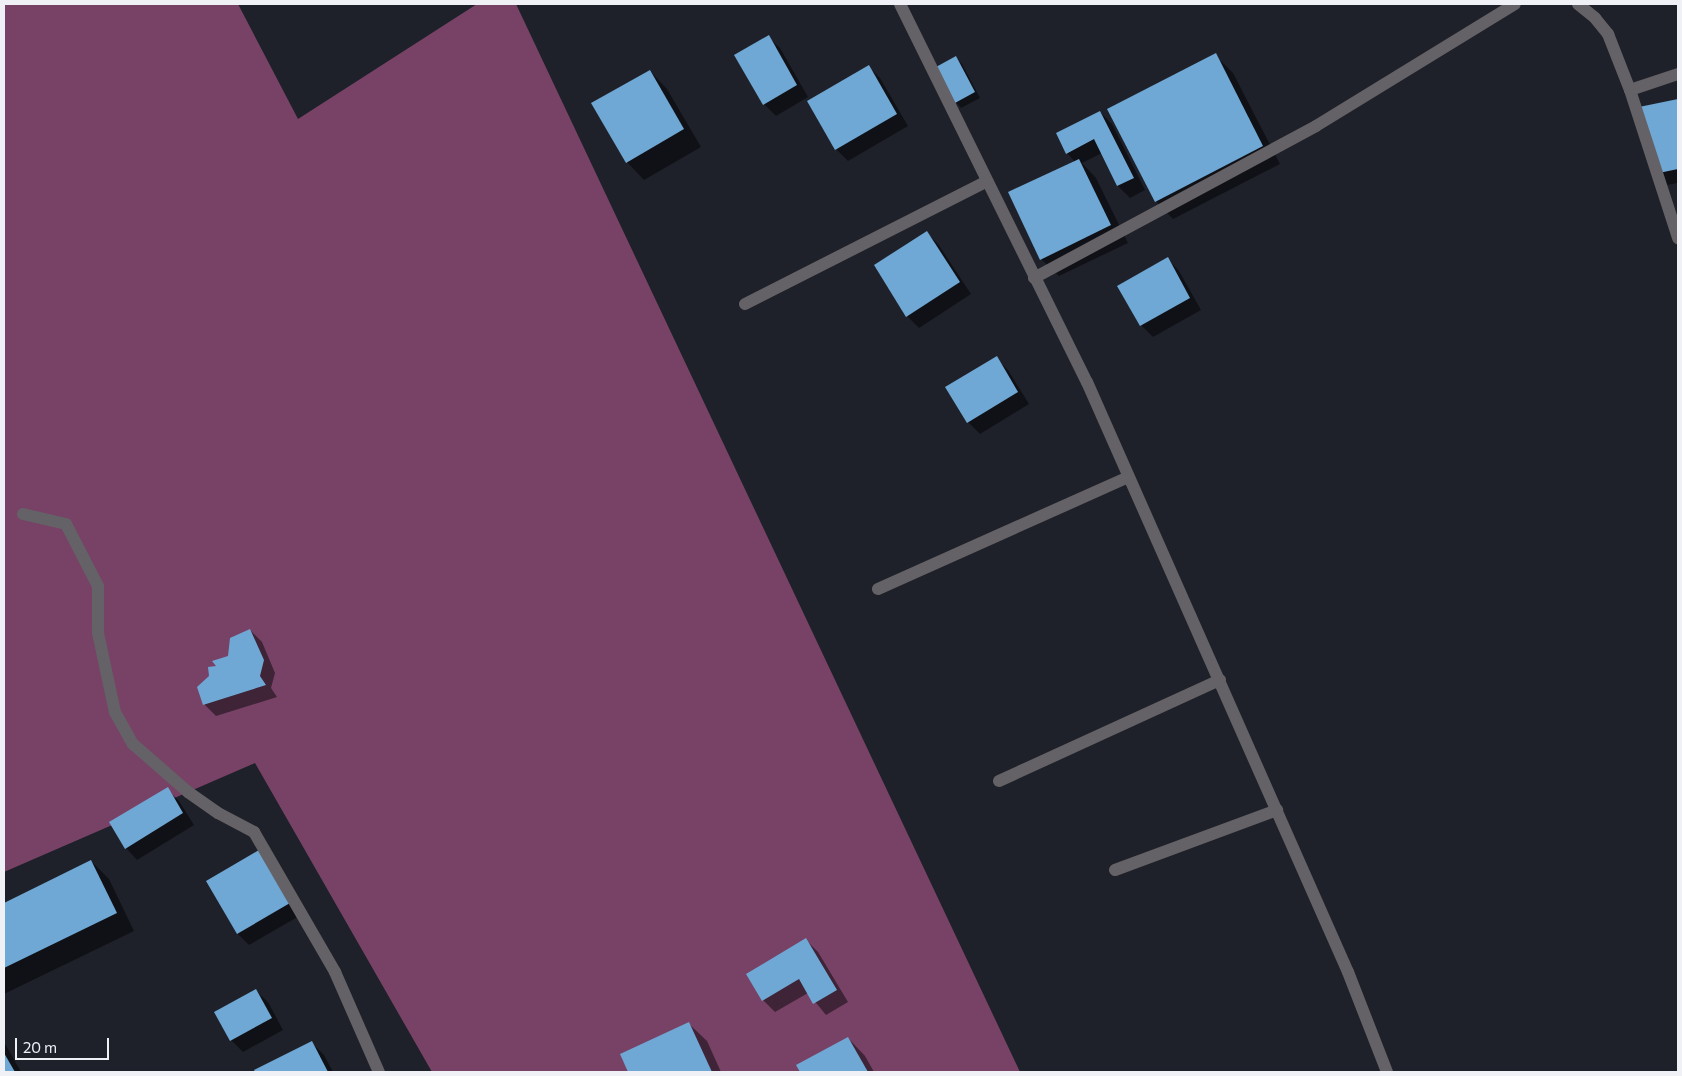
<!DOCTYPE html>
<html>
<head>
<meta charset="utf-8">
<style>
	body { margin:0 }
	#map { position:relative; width:1682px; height:1076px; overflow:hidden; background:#1f212a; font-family:Commissioner,sans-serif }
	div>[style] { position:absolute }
	.forest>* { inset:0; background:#774266 }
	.shadow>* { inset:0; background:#0007 }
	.building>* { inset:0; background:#6fa8d4 }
	.minor>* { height:12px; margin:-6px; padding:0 6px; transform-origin:6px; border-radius:6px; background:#646266 }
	span { translate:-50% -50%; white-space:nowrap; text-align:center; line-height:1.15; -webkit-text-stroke:5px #1f212a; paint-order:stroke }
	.frame { position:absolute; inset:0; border:5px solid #eff1f7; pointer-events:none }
	.scale { position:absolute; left:15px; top:1038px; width:94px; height:22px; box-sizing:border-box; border:2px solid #eff1f7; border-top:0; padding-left:6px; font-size:15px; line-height:18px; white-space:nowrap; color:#eff1f7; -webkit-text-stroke:4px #1f212a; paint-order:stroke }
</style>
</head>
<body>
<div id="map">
	<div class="forest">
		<i style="clip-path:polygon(4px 4px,238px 4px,298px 119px,477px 4px,516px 4px,1020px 1072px,432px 1072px,255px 763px,4px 872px)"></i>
	</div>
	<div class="shadow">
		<i style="clip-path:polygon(768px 37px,780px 48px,808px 97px,776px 116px,764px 104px)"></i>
		<i style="clip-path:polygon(1215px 55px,1233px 73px,1280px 164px,1173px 219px,1156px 201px)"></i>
		<i style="clip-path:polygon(956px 58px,962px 64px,980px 98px,961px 108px,956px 102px)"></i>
		<i style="clip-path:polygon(868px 66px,880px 78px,908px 126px,848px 161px,836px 149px)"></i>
		<i style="clip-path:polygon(650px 71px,667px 89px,701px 147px,644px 180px,627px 162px)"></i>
		<i style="clip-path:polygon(1678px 100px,1678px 183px,1667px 185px,1641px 108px)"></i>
		<i style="clip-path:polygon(1100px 112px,1112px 124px,1145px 190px,1130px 198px,1118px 186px,1102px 153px,1082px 163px,1096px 178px,1128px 243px,1059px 276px,1041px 259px,1075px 162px,1067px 153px)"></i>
		<i style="clip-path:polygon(926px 232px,938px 244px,971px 294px,919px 328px,907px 316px)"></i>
		<i style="clip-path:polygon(1168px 259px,1179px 271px,1201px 310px,1153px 337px,1141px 325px)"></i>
		<i style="clip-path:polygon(996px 358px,1008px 370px,1029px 404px,980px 434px,968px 422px)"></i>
		<i style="clip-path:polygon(250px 630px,262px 642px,275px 673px,271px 688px,277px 697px,216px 716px,204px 704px,219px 667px,230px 657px)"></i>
		<i style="clip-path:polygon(167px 789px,179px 801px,194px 825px,137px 860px,126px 848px)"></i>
		<i style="clip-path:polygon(259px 851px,301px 915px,249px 945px,238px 934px)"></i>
		<i style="clip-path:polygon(91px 861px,109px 879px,134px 931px,4px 994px,4px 904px)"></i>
		<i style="clip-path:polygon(806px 940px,818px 952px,848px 1002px,826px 1015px,808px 993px,775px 1012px,763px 1000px,748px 974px)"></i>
		<i style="clip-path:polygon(256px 991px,268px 1002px,283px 1030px,243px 1052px,231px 1040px)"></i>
		<i style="clip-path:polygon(689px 1024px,707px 1041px,721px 1072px,629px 1072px,621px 1055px)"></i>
		<i style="clip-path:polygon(848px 1038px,865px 1056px,874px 1072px,802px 1072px,798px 1065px)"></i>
		<i style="clip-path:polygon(4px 1042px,21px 1072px,4px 1072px)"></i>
		<i style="clip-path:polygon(312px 1043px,324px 1055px,333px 1072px,256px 1072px)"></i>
	</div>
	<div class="building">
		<i style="clip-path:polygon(769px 35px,797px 85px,763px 105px,734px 55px)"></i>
		<i style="clip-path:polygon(1216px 53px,1263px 146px,1155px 202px,1107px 109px)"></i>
		<i style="clip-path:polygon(956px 56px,975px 92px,955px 103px,936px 67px)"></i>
		<i style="clip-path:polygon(869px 65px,897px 114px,835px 150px,807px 101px)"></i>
		<i style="clip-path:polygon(650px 70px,684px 129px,626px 163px,591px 103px)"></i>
		<i style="clip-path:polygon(1678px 99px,1678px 169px,1654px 174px,1639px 107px)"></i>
		<i style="clip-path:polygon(1100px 111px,1134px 178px,1117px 186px,1094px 139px,1066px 154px,1056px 133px)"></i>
		<i style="clip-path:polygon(1079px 159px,1111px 225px,1040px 260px,1008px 192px)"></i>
		<i style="clip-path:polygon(927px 231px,960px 282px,906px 317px,874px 265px)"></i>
		<i style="clip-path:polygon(1168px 257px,1190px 298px,1140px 326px,1117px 286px)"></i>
		<i style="clip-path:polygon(997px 356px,1018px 392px,967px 423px,945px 387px)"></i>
		<i style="clip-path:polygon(250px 629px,264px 660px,260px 676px,266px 685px,203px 705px,197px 687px,209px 676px,208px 667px,216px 666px,212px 661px,228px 656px,230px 638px)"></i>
		<i style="clip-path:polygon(168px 787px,183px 813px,125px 849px,109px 822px)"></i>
		<i style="clip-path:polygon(259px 850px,290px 903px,237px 934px,206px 881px)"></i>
		<i style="clip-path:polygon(91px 860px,117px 913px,4px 968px,4px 903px)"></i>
		<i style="clip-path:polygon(806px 938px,837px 990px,813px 1004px,799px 979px,762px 1001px,746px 974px)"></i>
		<i style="clip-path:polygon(256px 989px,272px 1018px,230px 1041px,214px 1012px)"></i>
		<i style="clip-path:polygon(689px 1022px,712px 1072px,628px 1072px,620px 1054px)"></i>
		<i style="clip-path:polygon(848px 1037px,868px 1072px,800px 1072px,796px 1065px)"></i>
		<i style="clip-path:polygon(312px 1041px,328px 1072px,255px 1072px,254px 1070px)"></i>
		<i style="clip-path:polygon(4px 1053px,15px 1072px,4px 1072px)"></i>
	</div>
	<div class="minor">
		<i style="left:900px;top:4px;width:422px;rotate:63.7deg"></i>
		<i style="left:1087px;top:382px;width:645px;rotate:66.14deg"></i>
		<i style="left:1348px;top:972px;width:107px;rotate:68.7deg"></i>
		<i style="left:1578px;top:4px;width:22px;rotate:39deg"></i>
		<i style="left:1595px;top:18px;width:21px;rotate:51deg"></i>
		<i style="left:1608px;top:34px;width:60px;rotate:68.6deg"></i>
		<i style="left:1630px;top:90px;width:156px;rotate:72deg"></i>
		<i style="left:1630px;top:90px;width:51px;rotate:-18.4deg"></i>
		<i style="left:1034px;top:278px;width:320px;rotate:-28.3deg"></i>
		<i style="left:1316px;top:126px;width:233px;rotate:-31.5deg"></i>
		<i style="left:745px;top:304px;width:271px;rotate:-26.9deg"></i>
		<i style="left:23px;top:514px;width:44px;rotate:13.1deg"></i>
		<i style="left:66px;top:524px;width:70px;rotate:62.7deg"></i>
		<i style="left:98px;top:586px;width:47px;rotate:90deg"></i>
		<i style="left:98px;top:633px;width:81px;rotate:77.9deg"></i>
		<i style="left:115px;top:712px;width:37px;rotate:61deg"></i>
		<i style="left:133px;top:744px;width:73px;rotate:41.1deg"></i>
		<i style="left:188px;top:792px;width:37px;rotate:35deg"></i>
		<i style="left:218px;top:813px;width:41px;rotate:27.8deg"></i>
		<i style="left:254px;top:832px;width:162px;rotate:59.9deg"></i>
		<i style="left:335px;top:972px;width:109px;rotate:66.3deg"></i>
		<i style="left:878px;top:589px;width:274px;rotate:-24.1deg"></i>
		<i style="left:999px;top:781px;width:243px;rotate:-24.6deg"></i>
		<i style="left:1115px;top:870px;width:173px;rotate:-20.3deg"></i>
	</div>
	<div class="frame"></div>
	<div class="scale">20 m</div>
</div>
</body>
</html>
